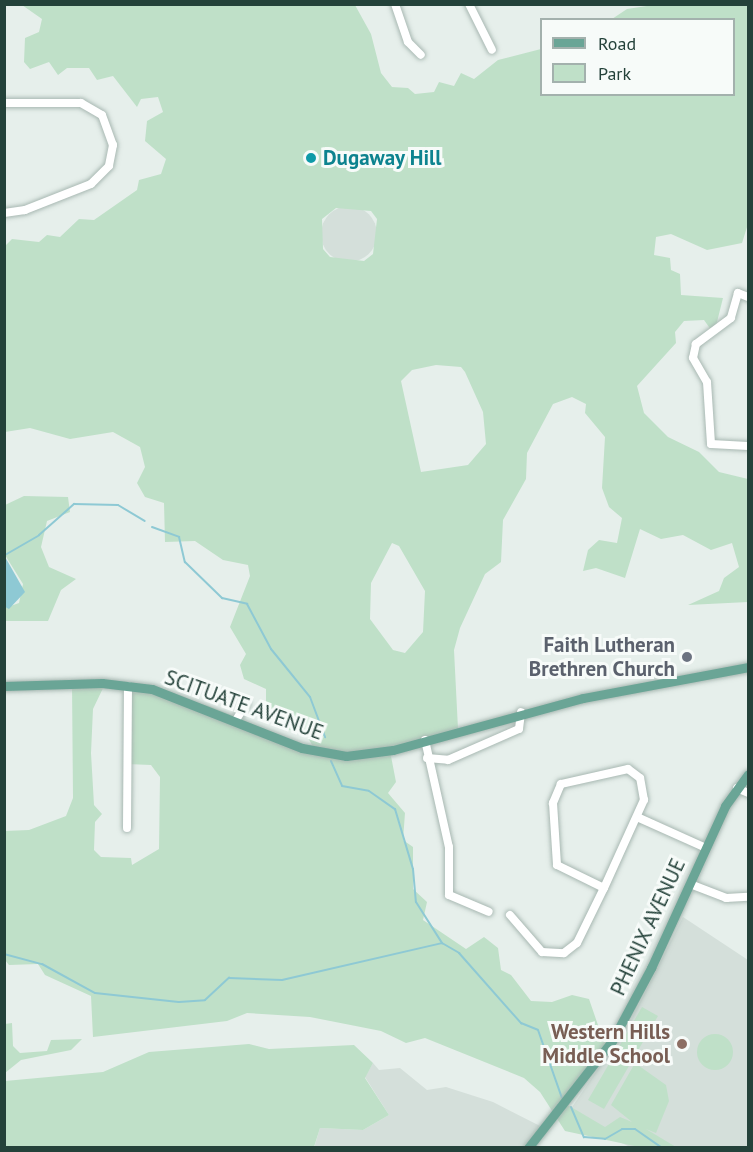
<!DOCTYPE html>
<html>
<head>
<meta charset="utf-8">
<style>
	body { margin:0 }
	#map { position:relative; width:753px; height:1152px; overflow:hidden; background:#e6efeb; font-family:"PT Sans",sans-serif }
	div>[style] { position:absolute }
	.built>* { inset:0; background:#d4dfda }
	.round { border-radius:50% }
	.green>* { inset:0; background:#bfe0c8 }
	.water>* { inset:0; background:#8ec9d4 }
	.stream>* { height:2px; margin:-1px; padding:0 1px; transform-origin:1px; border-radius:1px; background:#8ec9d4 }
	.roads { filter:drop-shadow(0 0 2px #a8b8b2) drop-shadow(0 0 2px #a8b8b2) }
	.minor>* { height:8px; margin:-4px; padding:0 4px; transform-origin:4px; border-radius:4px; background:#fff }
	.major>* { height:9px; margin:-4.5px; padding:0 4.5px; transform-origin:4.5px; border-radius:4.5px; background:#6aa596 }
	.dots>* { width:16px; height:16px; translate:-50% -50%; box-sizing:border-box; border:3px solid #f7fbf9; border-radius:50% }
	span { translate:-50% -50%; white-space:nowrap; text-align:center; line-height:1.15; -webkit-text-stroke:6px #f7fbf9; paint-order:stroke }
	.culture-label { font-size:21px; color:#0d838f; font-weight:700 }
	.left { translate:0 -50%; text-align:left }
	.worship-label { font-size:21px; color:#5b616d; font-weight:700 }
	.right { translate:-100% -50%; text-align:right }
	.street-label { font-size:21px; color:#24423a }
	.education-label { font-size:21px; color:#785e54; font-weight:700 }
	.frame { position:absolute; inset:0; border:6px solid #24423a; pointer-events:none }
	.legend { position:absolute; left:540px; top:18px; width:195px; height:78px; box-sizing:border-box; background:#f7fbf9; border:2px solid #a3b1ad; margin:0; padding:8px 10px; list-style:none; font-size:18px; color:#24423a }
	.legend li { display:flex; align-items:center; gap:12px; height:30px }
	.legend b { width:30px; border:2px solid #a3b1ad }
</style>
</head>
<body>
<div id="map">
	<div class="built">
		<i class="round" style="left:321px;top:206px;width:56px;height:56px"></i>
		<i style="clip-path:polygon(683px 917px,748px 960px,748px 1147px,630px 1147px,566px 1116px,631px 1020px)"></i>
		<i style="clip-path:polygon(373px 1063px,379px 1070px,400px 1068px,427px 1090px,446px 1087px,493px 1102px,544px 1128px,527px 1147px,314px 1148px,320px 1128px,363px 1130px,389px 1115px,365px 1077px)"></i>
	</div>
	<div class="green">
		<i style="clip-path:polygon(evenodd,660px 4px,748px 5px,748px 224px,742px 243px,707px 250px,671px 234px,656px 237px,654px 255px,670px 258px,671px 270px,680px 274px,681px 295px,723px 298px,714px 334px,704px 320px,684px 321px,675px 332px,676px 343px,637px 386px,644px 413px,668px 437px,699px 452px,719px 472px,748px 479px,748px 602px,688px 605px,719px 591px,724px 578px,739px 567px,732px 543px,711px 550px,683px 535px,661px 539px,640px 529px,625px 578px,596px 568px,583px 571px,588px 550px,599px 540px,617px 543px,622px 518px,609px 507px,602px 488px,605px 437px,585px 413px,586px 404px,572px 397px,553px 404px,527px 453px,526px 479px,503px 520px,501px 562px,485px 574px,460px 628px,454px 650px,458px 729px,390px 751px,396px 782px,388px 793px,405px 813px,403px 840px,413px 847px,413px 889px,427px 902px,423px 920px,466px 949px,484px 937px,498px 948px,501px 970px,511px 975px,531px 1001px,552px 1002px,572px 995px,589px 999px,599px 1028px,615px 1035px,566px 1104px,605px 1127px,620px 1117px,632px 1122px,611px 1105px,635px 1063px,666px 1085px,669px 1101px,656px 1133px,646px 1129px,676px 1147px,639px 1147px,565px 1131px,540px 1092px,524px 1078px,425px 1038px,406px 1043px,381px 1031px,310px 1017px,247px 1013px,227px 1021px,93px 1037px,91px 996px,45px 975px,38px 964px,9px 965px,5px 960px,4px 831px,29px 830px,66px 816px,73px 798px,72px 684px,105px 684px,93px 709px,91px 753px,94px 805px,102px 814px,95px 822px,94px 850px,101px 857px,131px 858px,132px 865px,159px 849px,160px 777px,151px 765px,127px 764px,129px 686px,209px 706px,315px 750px,304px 731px,288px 730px,266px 714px,266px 689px,244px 679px,240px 665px,246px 654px,230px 627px,250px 576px,248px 565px,223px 560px,195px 541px,165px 542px,164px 503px,145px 497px,137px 483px,145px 467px,140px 447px,113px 432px,70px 439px,30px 428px,5px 432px,5px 246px,12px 239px,39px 242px,47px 235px,60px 237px,79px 219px,94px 220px,137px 190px,139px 180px,161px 174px,166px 159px,145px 141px,147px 121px,163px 112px,158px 97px,141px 99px,137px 107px,113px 76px,97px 80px,89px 68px,67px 68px,58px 75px,49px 62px,30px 69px,24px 62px,25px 38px,39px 32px,42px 19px,22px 5px,355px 5px,371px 34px,381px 73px,392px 87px,408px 88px,415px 94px,434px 92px,439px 82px,454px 86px,461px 73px,474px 79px,498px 60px,541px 49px,542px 94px,734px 94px,734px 20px,612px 19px,627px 9px,660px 4px,336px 208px,371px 211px,377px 219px,373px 254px,364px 261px,330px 257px,323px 249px,322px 219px,336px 208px,660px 4px,436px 365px,461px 367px,465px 372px,483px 412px,486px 444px,468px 465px,421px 472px,401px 381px,412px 370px,436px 365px,660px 4px,392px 543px,399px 546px,425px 591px,423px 632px,405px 653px,393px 650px,370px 619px,371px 583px,392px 543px)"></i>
		<i style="clip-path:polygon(24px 496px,68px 497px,70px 512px,47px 521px,41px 547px,49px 567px,76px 579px,61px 590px,48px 621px,5px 621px,5px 608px,19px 603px,23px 584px,5px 555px,5px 505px)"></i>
		<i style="clip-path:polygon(642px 1007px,658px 1016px,604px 1109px,588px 1100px)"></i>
		<i style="clip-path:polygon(12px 1023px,13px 1046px,20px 1053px,47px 1051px,51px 1040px,82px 1039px,71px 1050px,21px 1060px,5px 1073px,5px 1024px)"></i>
		<i class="round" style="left:697px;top:1034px;width:36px;height:36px"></i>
		<i style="clip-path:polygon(249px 1044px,269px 1049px,354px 1045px,373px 1063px,365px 1078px,389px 1115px,363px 1130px,320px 1128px,314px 1147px,5px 1147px,5px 1081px,103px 1072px,149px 1052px)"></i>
	</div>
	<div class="water">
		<i style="clip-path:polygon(4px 555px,25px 592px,9px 609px,5px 607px)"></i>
	</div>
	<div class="stream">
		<i style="left:152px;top:527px;width:29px;rotate:20deg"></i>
		<i style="left:179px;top:537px;width:26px;rotate:77deg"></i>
		<i style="left:185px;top:562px;width:52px;rotate:44.2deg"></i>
		<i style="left:222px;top:598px;width:26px;rotate:13deg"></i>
		<i style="left:247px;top:604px;width:51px;rotate:61.9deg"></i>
		<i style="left:271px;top:649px;width:62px;rotate:50.9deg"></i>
		<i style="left:310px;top:697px;width:43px;rotate:69.4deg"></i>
		<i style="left:5px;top:555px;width:39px;rotate:-30deg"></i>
		<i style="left:39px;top:535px;width:47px;rotate:-41.5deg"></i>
		<i style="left:74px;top:504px;width:44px;rotate:1.3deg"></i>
		<i style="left:118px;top:505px;width:31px;rotate:31deg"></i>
		<i style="left:331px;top:761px;width:27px;rotate:66deg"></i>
		<i style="left:342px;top:786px;width:27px;rotate:10deg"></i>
		<i style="left:369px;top:791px;width:32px;rotate:35deg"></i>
		<i style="left:395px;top:809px;width:63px;rotate:73.3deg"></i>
		<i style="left:413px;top:869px;width:33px;rotate:85deg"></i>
		<i style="left:416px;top:902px;width:49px;rotate:57.6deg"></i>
		<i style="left:4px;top:954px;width:39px;rotate:15deg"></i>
		<i style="left:42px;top:964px;width:60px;rotate:28.7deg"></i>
		<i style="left:95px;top:993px;width:84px;rotate:6.1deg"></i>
		<i style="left:179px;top:1002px;width:26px;rotate:-4deg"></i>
		<i style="left:205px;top:1000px;width:33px;rotate:-43deg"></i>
		<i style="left:229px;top:978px;width:53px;rotate:2.2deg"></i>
		<i style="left:282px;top:980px;width:164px;rotate:-13deg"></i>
		<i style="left:442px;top:943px;width:20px;rotate:30deg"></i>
		<i style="left:459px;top:953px;width:94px;rotate:48.5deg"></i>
		<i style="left:521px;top:1023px;width:18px;rotate:22deg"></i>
		<i style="left:538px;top:1030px;width:72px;rotate:70.6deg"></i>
		<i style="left:571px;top:1107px;width:33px;rotate:67deg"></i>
		<i style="left:584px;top:1137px;width:21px;rotate:5deg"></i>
		<i style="left:605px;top:1139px;width:20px;rotate:-30deg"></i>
		<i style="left:622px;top:1129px;width:13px"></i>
		<i style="left:635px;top:1129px;width:33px;rotate:35deg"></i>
	</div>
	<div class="roads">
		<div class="minor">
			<i style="left:395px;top:4px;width:40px;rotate:71.1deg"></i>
			<i style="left:408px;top:42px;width:18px;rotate:45deg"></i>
			<i style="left:469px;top:4px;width:51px;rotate:63.4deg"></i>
			<i style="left:4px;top:103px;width:77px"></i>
			<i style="left:81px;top:103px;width:24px;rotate:30deg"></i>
			<i style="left:102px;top:115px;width:32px;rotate:70deg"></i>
			<i style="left:113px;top:145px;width:21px;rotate:101deg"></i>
			<i style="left:109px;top:166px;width:25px;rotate:135deg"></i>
			<i style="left:91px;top:184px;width:71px;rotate:158.5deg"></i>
			<i style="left:25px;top:210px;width:21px;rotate:172deg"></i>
			<i style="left:748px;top:297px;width:11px;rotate:-158deg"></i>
			<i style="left:738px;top:293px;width:26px;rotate:106deg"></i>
			<i style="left:731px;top:318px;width:44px;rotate:143.4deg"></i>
			<i style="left:696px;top:344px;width:14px;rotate:102deg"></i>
			<i style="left:693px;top:358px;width:28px;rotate:60deg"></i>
			<i style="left:707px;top:382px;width:62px;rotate:86.3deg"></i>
			<i style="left:711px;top:444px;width:37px;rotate:3deg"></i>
			<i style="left:236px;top:720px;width:19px;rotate:-58deg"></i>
			<i style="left:425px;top:740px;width:110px;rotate:77.4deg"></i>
			<i style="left:449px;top:847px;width:48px;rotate:90deg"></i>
			<i style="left:449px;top:895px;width:43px;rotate:23deg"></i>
			<i style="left:427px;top:758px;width:21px;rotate:5deg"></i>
			<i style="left:448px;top:760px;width:77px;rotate:-23.6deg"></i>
			<i style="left:519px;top:729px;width:17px;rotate:-83deg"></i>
			<i style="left:737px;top:788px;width:12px;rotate:24deg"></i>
			<i style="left:637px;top:817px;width:76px;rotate:24.2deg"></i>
			<i style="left:127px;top:828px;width:142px;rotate:-89.6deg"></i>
			<i style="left:690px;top:884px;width:39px;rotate:21deg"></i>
			<i style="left:726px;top:898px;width:22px;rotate:-3deg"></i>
			<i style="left:510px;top:915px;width:49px;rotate:49.1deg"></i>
			<i style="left:542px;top:952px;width:22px;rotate:3deg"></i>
			<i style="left:564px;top:953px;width:16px;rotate:-38deg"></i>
			<i style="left:577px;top:943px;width:61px;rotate:-63.9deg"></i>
			<i style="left:604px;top:888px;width:97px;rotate:-65.6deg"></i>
			<i style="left:644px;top:800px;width:22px;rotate:-100deg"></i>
			<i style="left:640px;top:778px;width:15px;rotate:-143deg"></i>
			<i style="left:628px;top:769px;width:69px;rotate:167.4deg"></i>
			<i style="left:561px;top:784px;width:21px;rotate:113deg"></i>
			<i style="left:553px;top:803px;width:62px;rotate:86.3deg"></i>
			<i style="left:557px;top:865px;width:52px;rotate:26.1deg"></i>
		</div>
		<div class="major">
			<i style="left:4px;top:686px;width:98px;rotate:-1.8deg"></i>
			<i style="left:102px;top:683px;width:50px;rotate:6.8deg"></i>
			<i style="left:152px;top:689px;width:161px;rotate:21.5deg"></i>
			<i style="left:302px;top:748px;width:45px;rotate:10.3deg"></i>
			<i style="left:346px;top:756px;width:47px;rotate:-7.3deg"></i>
			<i style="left:393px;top:750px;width:197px;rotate:-15.3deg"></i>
			<i style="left:583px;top:698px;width:168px;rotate:-10.6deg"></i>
			<i style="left:528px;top:1148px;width:136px;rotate:-51.9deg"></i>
			<i style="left:612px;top:1041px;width:83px;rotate:-61.9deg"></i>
			<i style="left:651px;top:968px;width:178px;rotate:-65.4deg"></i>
			<i style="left:725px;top:806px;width:39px;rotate:-54deg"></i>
		</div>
	</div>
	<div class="dots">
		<i style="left:311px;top:158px;background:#0f9aa8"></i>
		<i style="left:687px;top:657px;background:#6b7280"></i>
		<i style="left:682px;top:1044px;background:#8d6e63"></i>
	</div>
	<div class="culture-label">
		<span class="left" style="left:323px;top:158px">Dugaway Hill</span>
	</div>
	<div class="worship-label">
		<span class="right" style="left:675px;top:657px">Faith Lutheran<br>Brethren Church</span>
	</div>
	<div class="street-label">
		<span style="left:244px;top:705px;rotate:20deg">SCITUATE AVENUE</span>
		<span style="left:648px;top:927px;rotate:-65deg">PHENIX AVENUE</span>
	</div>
	<div class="education-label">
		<span class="right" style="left:670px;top:1044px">Western Hills<br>Middle School</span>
	</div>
	<div class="frame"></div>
	<ul class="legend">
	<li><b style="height:8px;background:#6aa596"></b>Road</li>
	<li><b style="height:16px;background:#bfe0c8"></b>Park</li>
	</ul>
</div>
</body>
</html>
